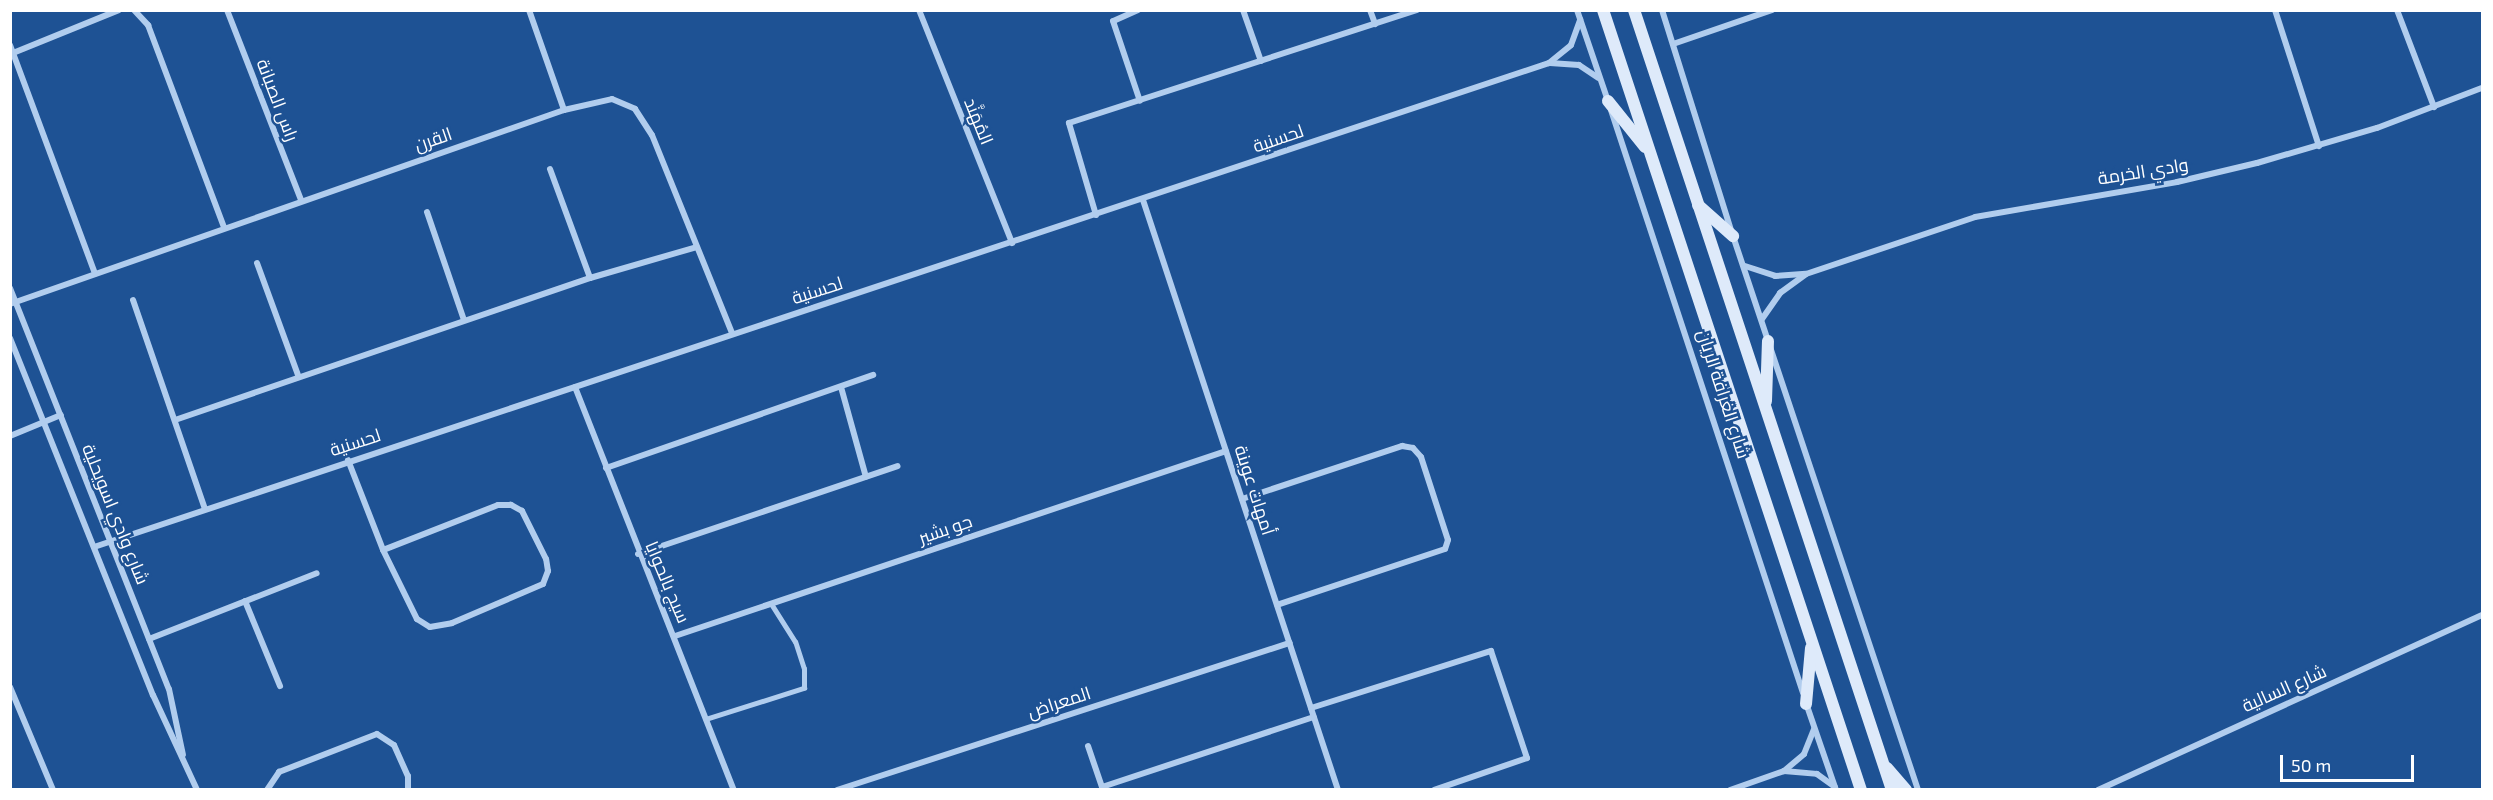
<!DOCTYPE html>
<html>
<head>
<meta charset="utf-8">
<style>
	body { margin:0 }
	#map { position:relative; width:2493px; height:800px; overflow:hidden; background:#1e5294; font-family:"Exo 2",Cairo,sans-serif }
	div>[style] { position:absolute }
	.lane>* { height:4.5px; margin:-2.25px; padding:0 2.25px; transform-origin:2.25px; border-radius:2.25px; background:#b1cdee }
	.street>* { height:6px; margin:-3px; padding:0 3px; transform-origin:3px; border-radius:3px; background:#b1cdee }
	.secondary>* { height:12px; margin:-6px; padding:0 6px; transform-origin:6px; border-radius:6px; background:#deeafa }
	span { translate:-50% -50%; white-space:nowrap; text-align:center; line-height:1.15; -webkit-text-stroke:5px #1e5294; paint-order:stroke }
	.street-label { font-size:18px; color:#fff }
	.frame { position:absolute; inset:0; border:12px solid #fff; pointer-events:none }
	.scale { position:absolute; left:2280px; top:755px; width:134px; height:27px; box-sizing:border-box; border:3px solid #fff; border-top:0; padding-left:8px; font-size:18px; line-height:21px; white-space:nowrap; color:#fff; -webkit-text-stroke:4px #1e5294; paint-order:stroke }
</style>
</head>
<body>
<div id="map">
	<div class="lane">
		<i style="left:706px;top:719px;width:103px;rotate:-17.6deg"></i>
		<i style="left:804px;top:688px;width:19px;rotate:-90deg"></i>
		<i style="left:804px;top:669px;width:28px;rotate:-108deg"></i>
		<i style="left:795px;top:642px;width:45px;rotate:-122.3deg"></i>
	</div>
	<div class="street">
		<i style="left:134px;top:10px;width:21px;rotate:47deg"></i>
		<i style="left:148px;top:25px;width:216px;rotate:69.4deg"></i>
		<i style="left:227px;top:10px;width:204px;rotate:68.7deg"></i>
		<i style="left:529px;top:10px;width:106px;rotate:70.7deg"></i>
		<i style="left:919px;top:10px;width:251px;rotate:68.2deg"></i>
		<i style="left:1138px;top:10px;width:27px;rotate:156deg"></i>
		<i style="left:1113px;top:21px;width:84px;rotate:71.4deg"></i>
		<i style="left:1243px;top:10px;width:54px;rotate:70.6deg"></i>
		<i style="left:1370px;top:10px;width:15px;rotate:70deg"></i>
		<i style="left:1577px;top:10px;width:96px;rotate:71.2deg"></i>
		<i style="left:1662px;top:10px;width:237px;rotate:72.6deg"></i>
		<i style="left:1733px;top:236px;width:584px;rotate:71.53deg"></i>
		<i style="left:2275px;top:10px;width:143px;rotate:72.1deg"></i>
		<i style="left:2397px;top:10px;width:104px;rotate:69.1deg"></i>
		<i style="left:1673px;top:44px;width:105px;rotate:-19deg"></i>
		<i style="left:10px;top:45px;width:244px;rotate:69.6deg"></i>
		<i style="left:13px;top:53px;width:114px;rotate:-22.1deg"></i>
		<i style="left:1550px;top:63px;width:29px;rotate:4deg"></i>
		<i style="left:1579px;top:65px;width:23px;rotate:34deg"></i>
		<i style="left:1611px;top:110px;width:614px;rotate:71.77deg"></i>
		<i style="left:550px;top:169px;width:116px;rotate:69.8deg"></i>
		<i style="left:1143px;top:200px;width:621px;rotate:71.71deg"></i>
		<i style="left:427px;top:212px;width:114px;rotate:71.1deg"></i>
		<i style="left:1096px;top:215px;width:96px;rotate:-106.4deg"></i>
		<i style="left:1069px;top:123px;width:366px;rotate:-18deg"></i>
		<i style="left:257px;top:263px;width:119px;rotate:69.9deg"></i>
		<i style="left:1745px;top:266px;width:32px;rotate:18deg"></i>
		<i style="left:1775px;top:276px;width:31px;rotate:-4deg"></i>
		<i style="left:1806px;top:274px;width:178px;rotate:-18.6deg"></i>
		<i style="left:1975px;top:217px;width:205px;rotate:-9.8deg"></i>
		<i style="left:2177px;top:182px;width:82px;rotate:-13.4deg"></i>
		<i style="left:2257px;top:163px;width:125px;rotate:-16.3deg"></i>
		<i style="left:2377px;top:128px;width:112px;rotate:-20.9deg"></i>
		<i style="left:10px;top:288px;width:431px;rotate:68.4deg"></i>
		<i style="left:169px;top:689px;width:67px;rotate:78deg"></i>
		<i style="left:133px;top:300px;width:221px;rotate:71deg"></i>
		<i style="left:10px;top:304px;width:587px;rotate:-19.3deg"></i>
		<i style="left:564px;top:110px;width:49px;rotate:-12.9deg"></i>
		<i style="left:612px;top:99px;width:25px;rotate:23deg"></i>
		<i style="left:635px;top:109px;width:31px;rotate:57deg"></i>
		<i style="left:652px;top:135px;width:214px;rotate:68deg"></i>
		<i style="left:1762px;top:319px;width:32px;rotate:-55deg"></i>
		<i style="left:1780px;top:293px;width:31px;rotate:-36deg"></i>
		<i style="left:10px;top:338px;width:385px;rotate:68.2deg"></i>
		<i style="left:153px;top:695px;width:105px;rotate:65.1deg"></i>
		<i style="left:575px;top:387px;width:433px;rotate:68.5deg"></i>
		<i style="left:841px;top:387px;width:93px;rotate:74.5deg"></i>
		<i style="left:175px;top:420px;width:439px;rotate:-18.9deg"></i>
		<i style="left:590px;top:278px;width:111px;rotate:-16.2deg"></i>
		<i style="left:10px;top:436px;width:55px;rotate:-22.4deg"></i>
		<i style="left:348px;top:460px;width:97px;rotate:68.7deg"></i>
		<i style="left:383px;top:550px;width:77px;rotate:63.8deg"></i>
		<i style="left:417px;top:619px;width:15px;rotate:32deg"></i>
		<i style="left:430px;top:627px;width:22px;rotate:-10deg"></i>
		<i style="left:452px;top:623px;width:99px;rotate:-23.2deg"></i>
		<i style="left:543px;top:584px;width:14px;rotate:-69deg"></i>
		<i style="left:548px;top:571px;width:12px;rotate:-99deg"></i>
		<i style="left:546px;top:559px;width:54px;rotate:-116.6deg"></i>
		<i style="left:522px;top:511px;width:13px;rotate:-151deg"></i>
		<i style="left:511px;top:505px;width:13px;rotate:180deg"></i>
		<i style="left:498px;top:505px;width:123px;rotate:158.6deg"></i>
		<i style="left:606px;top:468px;width:283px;rotate:-19.2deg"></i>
		<i style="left:1242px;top:499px;width:169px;rotate:-18.3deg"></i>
		<i style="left:1402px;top:446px;width:11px;rotate:10deg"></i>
		<i style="left:1413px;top:448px;width:12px;rotate:48deg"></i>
		<i style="left:1421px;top:457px;width:87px;rotate:72deg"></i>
		<i style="left:1448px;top:540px;width:9px;rotate:108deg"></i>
		<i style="left:1445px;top:549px;width:177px;rotate:161.6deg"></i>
		<i style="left:94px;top:547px;width:1533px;rotate:-18.4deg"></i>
		<i style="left:1549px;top:63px;width:28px;rotate:-39deg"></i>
		<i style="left:1571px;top:45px;width:27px;rotate:-70deg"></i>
		<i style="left:638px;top:554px;width:274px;rotate:-18.7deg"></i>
		<i style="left:245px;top:601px;width:92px;rotate:67.6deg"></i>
		<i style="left:675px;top:636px;width:581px;rotate:-18.56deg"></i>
		<i style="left:149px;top:639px;width:180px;rotate:-21.4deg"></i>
		<i style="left:10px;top:687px;width:112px;rotate:67.3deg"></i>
		<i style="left:1806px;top:703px;width:92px;rotate:71deg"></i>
		<i style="left:1311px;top:708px;width:189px;rotate:-17.6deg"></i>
		<i style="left:1491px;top:651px;width:113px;rotate:71.4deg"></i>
		<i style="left:1527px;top:758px;width:98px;rotate:161deg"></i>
		<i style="left:1088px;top:746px;width:46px;rotate:71.2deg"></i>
		<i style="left:1784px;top:771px;width:33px;rotate:5deg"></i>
		<i style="left:1817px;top:774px;width:22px;rotate:36deg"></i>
		<i style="left:1102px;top:787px;width:223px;rotate:-18.3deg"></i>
		<i style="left:267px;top:790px;width:22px;rotate:-56deg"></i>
		<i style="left:279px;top:772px;width:105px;rotate:-21.2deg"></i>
		<i style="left:377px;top:734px;width:20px;rotate:33deg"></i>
		<i style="left:394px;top:745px;width:34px;rotate:66deg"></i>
		<i style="left:408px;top:776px;width:14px;rotate:90deg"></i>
		<i style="left:837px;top:790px;width:476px;rotate:-18deg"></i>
		<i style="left:1730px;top:790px;width:57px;rotate:-19.4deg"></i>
		<i style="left:1784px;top:771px;width:26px;rotate:-40deg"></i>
		<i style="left:1804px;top:754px;width:27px;rotate:-68deg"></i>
		<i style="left:2098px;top:790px;width:422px;rotate:-24.5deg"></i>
	</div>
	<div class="secondary">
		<i style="left:1603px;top:10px;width:822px;rotate:71.7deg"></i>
		<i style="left:1634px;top:10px;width:822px;rotate:71.7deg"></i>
		<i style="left:1608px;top:101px;width:59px;rotate:51.2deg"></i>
		<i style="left:1698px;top:205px;width:47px;rotate:41.5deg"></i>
		<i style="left:1766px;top:401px;width:60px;rotate:-88.1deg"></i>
		<i style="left:1806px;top:704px;width:56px;rotate:-84.9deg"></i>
		<i style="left:1887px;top:768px;width:29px;rotate:49deg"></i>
	</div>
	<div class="street-label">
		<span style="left:278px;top:100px;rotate:69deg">راس الصبانة</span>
		<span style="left:979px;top:121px;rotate:68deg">المُهَنَّد</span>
		<span style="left:1278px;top:138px;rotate:-19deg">لحسنية</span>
		<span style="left:433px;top:139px;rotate:-19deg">القرن</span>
		<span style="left:2143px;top:171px;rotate:-9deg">وادي الخرمة</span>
		<span style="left:817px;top:290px;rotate:-18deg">لحسنية</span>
		<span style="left:1724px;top:394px;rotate:72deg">شارع الغرافة الريان</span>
		<span style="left:355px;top:442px;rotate:-18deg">لحسنية</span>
		<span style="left:1255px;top:490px;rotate:72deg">أمهات عوينة</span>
		<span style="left:116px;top:514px;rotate:68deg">شارع وادي اسويحلية</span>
		<span style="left:945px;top:529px;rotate:-19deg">جو بشير</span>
		<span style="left:668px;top:582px;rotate:67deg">سيج بالحوايا</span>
		<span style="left:2284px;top:688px;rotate:-24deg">شارع السالية</span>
		<span style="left:1059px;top:702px;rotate:-18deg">المعراض</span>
	</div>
	<div class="frame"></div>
	<div class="scale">50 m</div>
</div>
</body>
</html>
